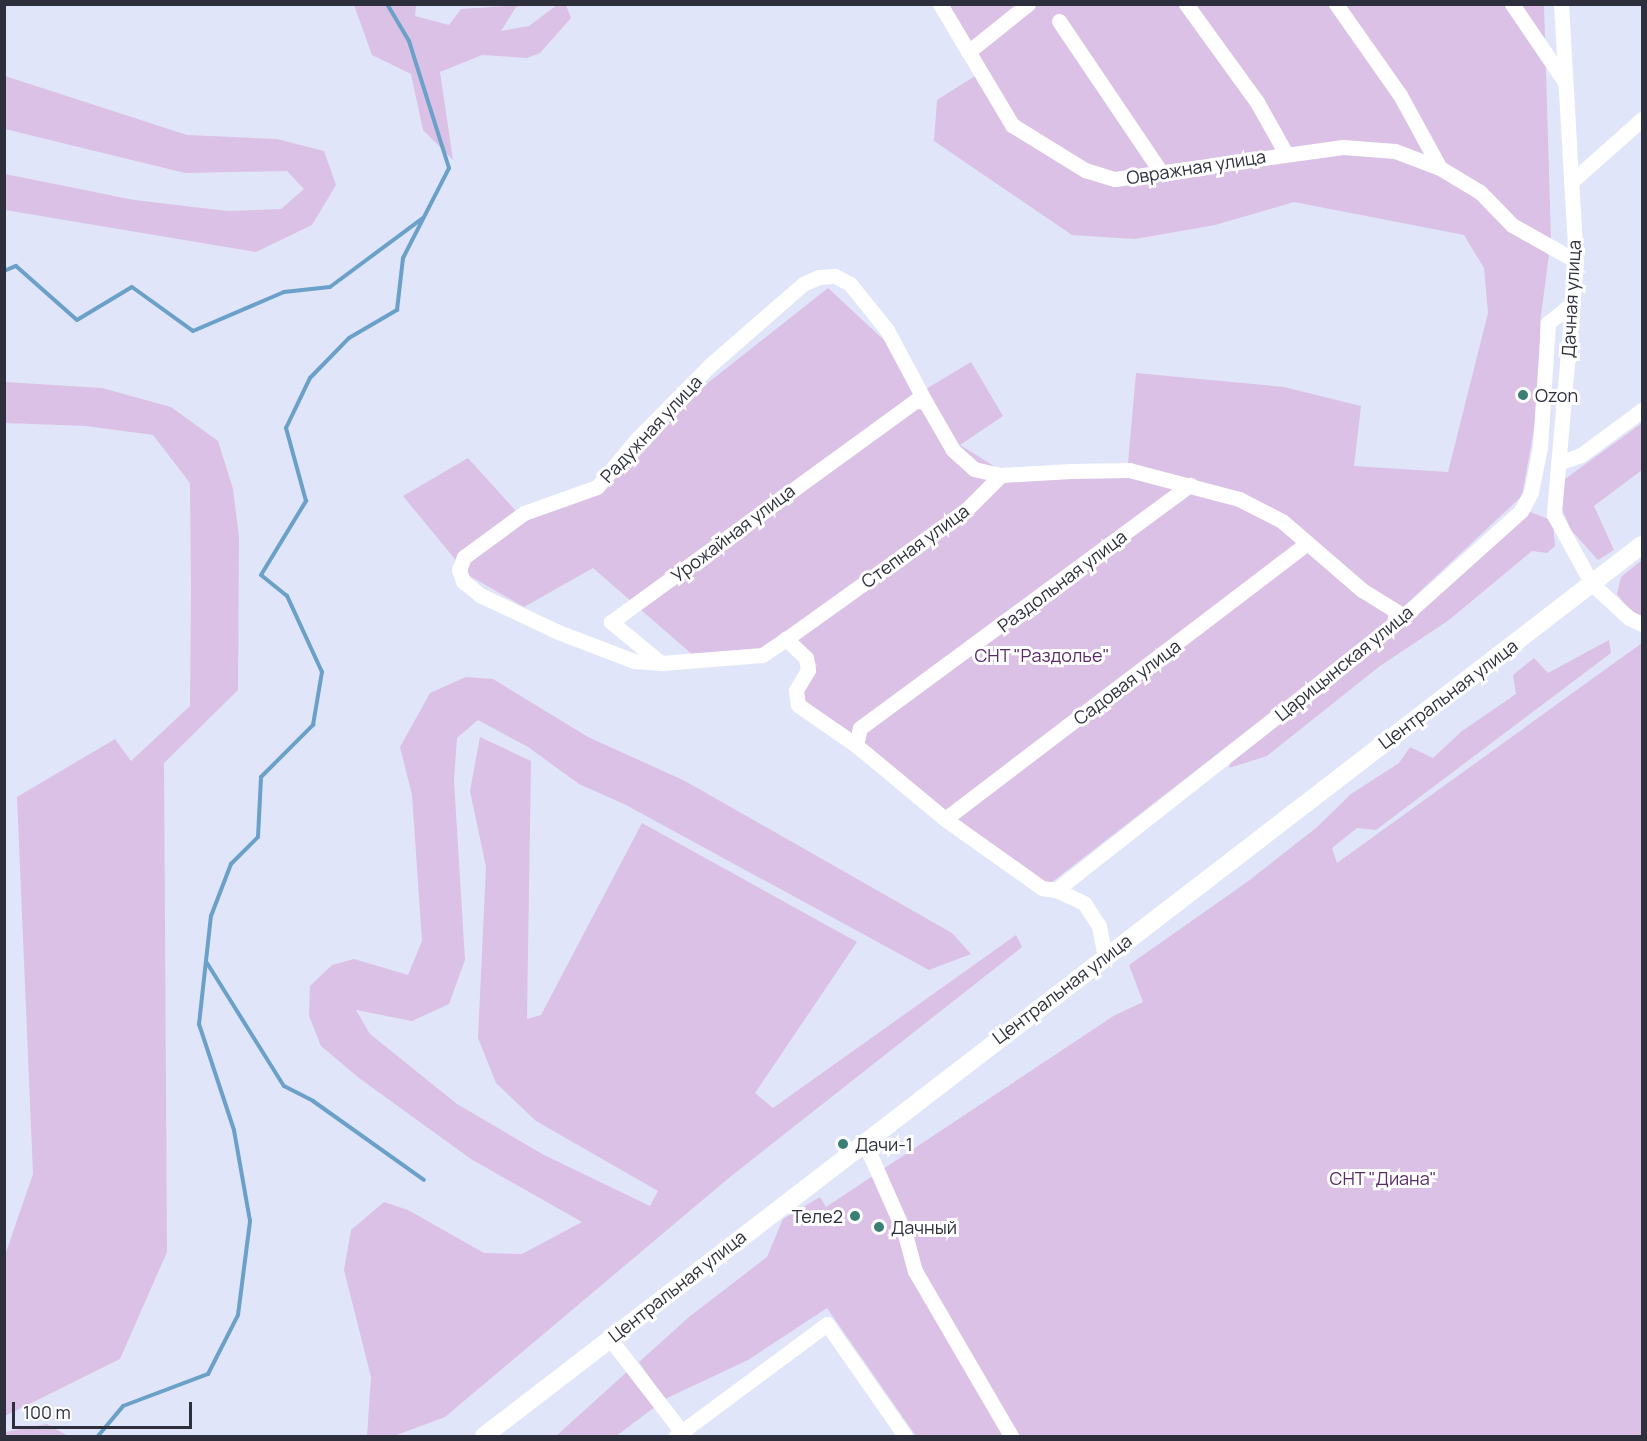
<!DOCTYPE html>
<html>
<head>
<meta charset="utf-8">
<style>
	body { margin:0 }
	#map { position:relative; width:1647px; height:1441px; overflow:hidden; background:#e1e5f9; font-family:Manrope,sans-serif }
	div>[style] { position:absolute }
	.green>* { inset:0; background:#dbc1e5 }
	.stream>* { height:4px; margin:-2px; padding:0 2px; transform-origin:2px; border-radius:2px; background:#6ba1c8 }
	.minor>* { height:15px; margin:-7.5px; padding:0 7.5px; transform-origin:7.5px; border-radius:7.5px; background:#fff }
	.tertiary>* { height:18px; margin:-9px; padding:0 9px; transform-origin:9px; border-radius:9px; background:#fff }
	.dots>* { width:16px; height:16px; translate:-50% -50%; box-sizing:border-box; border:3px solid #fff; border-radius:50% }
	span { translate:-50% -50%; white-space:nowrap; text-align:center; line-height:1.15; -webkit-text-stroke:6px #fff; paint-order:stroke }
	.street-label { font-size:18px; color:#2d2f3c }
	.poi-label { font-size:18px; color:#2d2f3c }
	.left { translate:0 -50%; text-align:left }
	.right { translate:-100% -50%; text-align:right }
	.park-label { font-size:18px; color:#582b68 }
	.frame { position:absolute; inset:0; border:6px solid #2d2f3c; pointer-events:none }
	.scale { position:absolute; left:12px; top:1402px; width:180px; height:27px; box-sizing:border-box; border:3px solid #2d2f3c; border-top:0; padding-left:8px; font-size:18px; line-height:21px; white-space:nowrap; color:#2d2f3c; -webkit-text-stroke:4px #fff; paint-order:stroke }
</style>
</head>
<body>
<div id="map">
	<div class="green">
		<i style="clip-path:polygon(354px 5px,416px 5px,415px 16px,449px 25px,461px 9px,523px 5px,516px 7px,501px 31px,529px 26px,557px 5px,566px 5px,571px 18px,540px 53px,527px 58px,482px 55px,440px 72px,453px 160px,423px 130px,411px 74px,372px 55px)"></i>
		<i style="clip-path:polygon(949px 5px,1544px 5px,1551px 240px,1540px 323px,1541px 389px,1522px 496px,1387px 622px,1043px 889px,798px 697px,817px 664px,784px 635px,754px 655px,694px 656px,593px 568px,524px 607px,468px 575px,403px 496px,468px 458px,525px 521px,586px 498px,616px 476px,709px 382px,828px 288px,885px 341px,916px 395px,971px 362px,1003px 416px,960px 445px,1002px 471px,1128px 463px,1136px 373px,1284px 387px,1361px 406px,1354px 466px,1448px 472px,1488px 313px,1484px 268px,1464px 235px,1294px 202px,1215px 225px,1135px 239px,1072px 235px,934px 141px,937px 100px,986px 69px)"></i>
		<i style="clip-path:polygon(5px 76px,187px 135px,277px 139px,324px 151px,336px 185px,312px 225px,256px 252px,5px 210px,5px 174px,134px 200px,228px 211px,281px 209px,304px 189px,287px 171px,185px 173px,5px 129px)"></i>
		<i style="clip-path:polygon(5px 382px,102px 388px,171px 407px,218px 441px,233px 489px,239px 537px,238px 690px,164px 763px,167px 1252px,120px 1359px,5px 1416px,5px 1255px,33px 1174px,17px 797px,115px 739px,131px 761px,190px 706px,191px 589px,190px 483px,153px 435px,86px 426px,5px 423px)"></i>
		<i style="clip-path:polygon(1642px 423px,1642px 470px,1594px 506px,1614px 550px,1598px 560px,1571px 530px,1562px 509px,1565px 479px)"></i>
		<i style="clip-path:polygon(1528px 511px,1553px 521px,1555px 546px,1547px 553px,1532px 551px,1449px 620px,1380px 666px,1267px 756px,1229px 768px,1233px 753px)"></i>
		<i style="clip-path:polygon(1642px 560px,1642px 622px,1635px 618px,1617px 594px,1621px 577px)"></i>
		<i style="clip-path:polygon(1609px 640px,1611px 653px,1376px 830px,1357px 828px,1332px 848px,1337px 863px,1642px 643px,1642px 1436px,916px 1436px,827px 1308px,748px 1360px,665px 1399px,639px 1362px,689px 1317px,767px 1257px,783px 1219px,820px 1197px,826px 1207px,1115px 1015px,1143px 1002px,1129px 965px,1247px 882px,1316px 828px,1351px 794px,1399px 763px,1410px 747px,1433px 758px,1462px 731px,1516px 694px,1513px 675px,1534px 658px,1548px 673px)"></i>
		<i style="clip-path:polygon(466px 677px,493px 679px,588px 737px,685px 781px,952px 933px,971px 954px,929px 970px,626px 805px,579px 784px,528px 747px,478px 720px,457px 738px,454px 781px,465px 960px,449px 1004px,412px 1021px,356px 1010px,370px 1034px,457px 1104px,544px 1155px,650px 1206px,658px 1191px,536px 1121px,496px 1083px,478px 1038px,486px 867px,470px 791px,480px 737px,531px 761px,527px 1019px,541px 1015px,642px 823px,857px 942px,755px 1093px,773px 1108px,1016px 935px,1022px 947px,730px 1177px,445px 1417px,394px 1436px,367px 1436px,371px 1377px,344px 1270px,351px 1230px,384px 1202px,408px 1210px,484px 1253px,522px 1254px,582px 1222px,471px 1159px,359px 1078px,321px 1046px,309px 1016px,310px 986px,332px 965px,354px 959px,408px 975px,422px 941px,412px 795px,400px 747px,430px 693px)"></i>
		<i style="clip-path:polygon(629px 1370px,655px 1407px,616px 1436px,556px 1436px)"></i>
		<i style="clip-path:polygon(47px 1424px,68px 1436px,5px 1436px,5px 1432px)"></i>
	</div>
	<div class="stream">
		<i style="left:4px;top:271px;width:13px;rotate:-23deg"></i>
		<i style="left:16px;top:266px;width:81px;rotate:41.5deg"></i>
		<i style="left:77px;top:320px;width:64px;rotate:-31deg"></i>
		<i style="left:132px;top:287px;width:75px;rotate:35.8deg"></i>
		<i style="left:193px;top:331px;width:99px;rotate:-23.2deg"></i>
		<i style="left:284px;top:292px;width:46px;rotate:-6.2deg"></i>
		<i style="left:330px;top:287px;width:116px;rotate:-36.6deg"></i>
		<i style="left:207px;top:963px;width:145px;rotate:58deg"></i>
		<i style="left:284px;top:1086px;width:33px;rotate:27deg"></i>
		<i style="left:313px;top:1101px;width:136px;rotate:35.4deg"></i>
		<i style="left:98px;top:1436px;width:39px;rotate:-50deg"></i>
		<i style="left:123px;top:1406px;width:91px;rotate:-20.6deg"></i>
		<i style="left:208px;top:1374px;width:66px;rotate:-63deg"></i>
		<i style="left:238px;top:1315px;width:95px;rotate:-82.7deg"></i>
		<i style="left:250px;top:1221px;width:92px;rotate:-100deg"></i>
		<i style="left:234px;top:1130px;width:112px;rotate:-108.3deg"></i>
		<i style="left:199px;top:1024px;width:109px;rotate:-83.7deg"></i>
		<i style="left:211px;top:916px;width:56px;rotate:-69deg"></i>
		<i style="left:231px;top:864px;width:38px;rotate:-45deg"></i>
		<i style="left:258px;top:837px;width:60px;rotate:-87.1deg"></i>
		<i style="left:261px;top:777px;width:74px;rotate:-45deg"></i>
		<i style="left:313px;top:725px;width:54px;rotate:-80.4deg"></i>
		<i style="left:322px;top:672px;width:84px;rotate:-114.7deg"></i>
		<i style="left:287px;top:596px;width:33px;rotate:-141deg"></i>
		<i style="left:261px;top:575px;width:87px;rotate:-58.7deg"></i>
		<i style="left:306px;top:501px;width:76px;rotate:-105.3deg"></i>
		<i style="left:286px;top:428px;width:55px;rotate:-64.4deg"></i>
		<i style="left:310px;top:378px;width:56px;rotate:-45.7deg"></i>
		<i style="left:349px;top:338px;width:56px;rotate:-30.3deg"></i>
		<i style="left:397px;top:310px;width:52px;rotate:-83.4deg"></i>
		<i style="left:403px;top:258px;width:101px;rotate:-62.9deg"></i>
		<i style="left:449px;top:168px;width:133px;rotate:-107.5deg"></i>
		<i style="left:409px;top:41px;width:43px;rotate:-120.7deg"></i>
	</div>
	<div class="minor">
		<i style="left:940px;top:4px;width:141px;rotate:59.2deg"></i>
		<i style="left:1012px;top:125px;width:86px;rotate:31.7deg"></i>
		<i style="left:1085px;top:170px;width:31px;rotate:17deg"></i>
		<i style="left:1115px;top:179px;width:230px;rotate:-8deg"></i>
		<i style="left:1343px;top:147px;width:52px;rotate:4.4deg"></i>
		<i style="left:1395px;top:151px;width:48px;rotate:20.7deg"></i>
		<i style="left:1186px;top:4px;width:121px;rotate:54.1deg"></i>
		<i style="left:1257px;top:102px;width:57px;rotate:60.8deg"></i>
		<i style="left:1336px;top:4px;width:111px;rotate:54.9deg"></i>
		<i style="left:1400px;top:95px;width:83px;rotate:61.3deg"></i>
		<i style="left:1440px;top:168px;width:47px;rotate:31deg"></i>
		<i style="left:1480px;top:192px;width:46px;rotate:45.9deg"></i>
		<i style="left:1512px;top:225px;width:73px;rotate:29.4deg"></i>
		<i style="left:1512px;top:4px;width:94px;rotate:55.8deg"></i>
		<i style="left:1561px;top:4px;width:257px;rotate:86.7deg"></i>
		<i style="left:1576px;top:261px;width:255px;rotate:95deg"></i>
		<i style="left:1554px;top:515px;width:79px;rotate:61.2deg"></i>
		<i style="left:1592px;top:584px;width:50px;rotate:42.6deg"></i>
		<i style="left:1629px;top:618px;width:14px;rotate:25deg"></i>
		<i style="left:1059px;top:21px;width:182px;rotate:56deg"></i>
		<i style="left:968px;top:52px;width:77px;rotate:-38.7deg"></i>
		<i style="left:1571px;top:182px;width:95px;rotate:-41.6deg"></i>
		<i style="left:1558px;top:463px;width:24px;rotate:-19deg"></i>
		<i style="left:1581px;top:455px;width:76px;rotate:-36.4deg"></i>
		<i style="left:786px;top:639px;width:29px;rotate:146deg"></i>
		<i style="left:762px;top:655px;width:101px;rotate:175.5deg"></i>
		<i style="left:661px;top:663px;width:65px;rotate:-140.6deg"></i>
		<i style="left:611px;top:622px;width:377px;rotate:-36deg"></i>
		<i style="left:916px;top:400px;width:10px;rotate:17deg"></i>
		<i style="left:926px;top:403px;width:54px;rotate:60.1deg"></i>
		<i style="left:953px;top:450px;width:28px;rotate:42deg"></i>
		<i style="left:974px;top:469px;width:28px;rotate:13deg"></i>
		<i style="left:661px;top:663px;width:27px;rotate:-176deg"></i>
		<i style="left:634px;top:661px;width:84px;rotate:-159deg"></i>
		<i style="left:556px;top:631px;width:84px;rotate:-154.7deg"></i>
		<i style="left:480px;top:595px;width:22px;rotate:-141deg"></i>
		<i style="left:463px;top:581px;width:12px;rotate:-110deg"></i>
		<i style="left:459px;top:570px;width:14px;rotate:-69deg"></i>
		<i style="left:464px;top:557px;width:74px;rotate:-36.3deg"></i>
		<i style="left:524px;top:513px;width:77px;rotate:-19.6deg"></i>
		<i style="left:597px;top:487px;width:62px;rotate:-50.2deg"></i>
		<i style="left:637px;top:439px;width:103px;rotate:-45.4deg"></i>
		<i style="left:709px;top:366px;width:125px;rotate:-41.1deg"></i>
		<i style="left:803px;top:284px;width:17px;rotate:-24deg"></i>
		<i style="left:819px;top:277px;width:16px;rotate:-4deg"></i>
		<i style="left:835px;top:276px;width:17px;rotate:28deg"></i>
		<i style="left:850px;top:284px;width:59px;rotate:51.2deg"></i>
		<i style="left:887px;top:330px;width:83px;rotate:61.9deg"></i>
		<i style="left:856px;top:745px;width:17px;rotate:-77deg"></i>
		<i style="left:860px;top:728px;width:410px;rotate:-36.4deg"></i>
		<i style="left:945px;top:819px;width:455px;rotate:-37.3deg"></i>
		<i style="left:1056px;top:890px;width:14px;rotate:-172deg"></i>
		<i style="left:1042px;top:888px;width:119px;rotate:-144.6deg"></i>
		<i style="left:945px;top:819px;width:116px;rotate:-140.3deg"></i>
		<i style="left:856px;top:745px;width:70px;rotate:-145.4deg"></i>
		<i style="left:798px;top:705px;width:15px;rotate:-98deg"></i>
		<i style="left:796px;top:690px;width:23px;rotate:-59deg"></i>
		<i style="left:808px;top:670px;width:12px;rotate:-99deg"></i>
		<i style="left:806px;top:658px;width:28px;rotate:-136deg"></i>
		<i style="left:786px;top:639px;width:221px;rotate:-35.6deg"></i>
		<i style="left:966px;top:510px;width:49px;rotate:-45deg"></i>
		<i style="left:1001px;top:475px;width:70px;rotate:-3.3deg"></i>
		<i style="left:1071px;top:471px;width:58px;rotate:-1deg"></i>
		<i style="left:1129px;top:470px;width:114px;rotate:14.8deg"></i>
		<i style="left:1239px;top:499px;width:48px;rotate:27.1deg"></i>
		<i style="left:1282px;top:521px;width:106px;rotate:40.8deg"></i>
		<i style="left:1362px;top:590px;width:49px;rotate:31.8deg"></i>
		<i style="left:1105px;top:957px;width:32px;rotate:-101deg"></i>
		<i style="left:1099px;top:926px;width:27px;rotate:-123deg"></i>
		<i style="left:1084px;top:903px;width:31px;rotate:-155deg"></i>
		<i style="left:1056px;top:890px;width:443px;rotate:-38.2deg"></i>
		<i style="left:1404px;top:616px;width:157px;rotate:-41.9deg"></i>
		<i style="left:1521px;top:511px;width:21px;rotate:-62deg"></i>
		<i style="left:1531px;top:492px;width:46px;rotate:-78.7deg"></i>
		<i style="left:1540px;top:447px;width:124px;rotate:-86.3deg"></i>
		<i style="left:1548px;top:323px;width:32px;rotate:-39deg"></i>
		<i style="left:864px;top:1141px;width:102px;rotate:66.2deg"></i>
		<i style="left:905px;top:1234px;width:38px;rotate:75deg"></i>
		<i style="left:915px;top:1271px;width:191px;rotate:59.8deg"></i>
		<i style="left:610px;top:1339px;width:123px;rotate:52.3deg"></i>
		<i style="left:676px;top:1436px;width:188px;rotate:-36.6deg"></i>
		<i style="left:827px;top:1324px;width:136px;rotate:55.1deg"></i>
	</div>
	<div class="tertiary">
		<i style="left:484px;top:1436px;width:1461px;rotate:-37.58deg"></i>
	</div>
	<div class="dots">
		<i style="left:1523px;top:395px;background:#397f76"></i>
		<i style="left:843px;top:1144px;background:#397f76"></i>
		<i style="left:855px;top:1216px;background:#397f76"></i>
		<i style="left:879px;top:1227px;background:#397f76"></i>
	</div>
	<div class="street-label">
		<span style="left:1196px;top:167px;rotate:-9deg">Овражная улица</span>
		<span style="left:1571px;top:299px;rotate:-87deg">Дачная улица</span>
		<span style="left:651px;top:429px;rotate:-47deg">Радужная улица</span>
		<span style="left:733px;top:533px;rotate:-37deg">Урожайная улица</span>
		<span style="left:915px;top:546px;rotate:-36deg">Степная улица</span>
		<span style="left:1062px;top:581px;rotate:-37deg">Раздольная улица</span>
		<span style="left:1344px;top:663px;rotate:-39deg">Царицынская улица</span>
		<span style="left:1127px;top:682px;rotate:-37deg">Садовая улица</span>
		<span style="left:1448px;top:694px;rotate:-37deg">Центральная улица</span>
		<span style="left:1062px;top:989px;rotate:-37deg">Центральная улица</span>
		<span style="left:677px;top:1286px;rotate:-38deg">Центральная улица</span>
	</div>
	<div class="poi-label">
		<span class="left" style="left:1535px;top:395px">Ozon</span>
		<span class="left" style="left:855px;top:1144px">Дачи-1</span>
		<span class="right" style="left:843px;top:1216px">Теле2</span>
		<span class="left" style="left:891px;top:1227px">Дачный</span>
	</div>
	<div class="park-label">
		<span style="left:1042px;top:655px">СНТ "Раздолье"</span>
		<span style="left:1383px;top:1178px">СНТ "Диана"</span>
	</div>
	<div class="frame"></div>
	<div class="scale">100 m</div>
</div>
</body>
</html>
